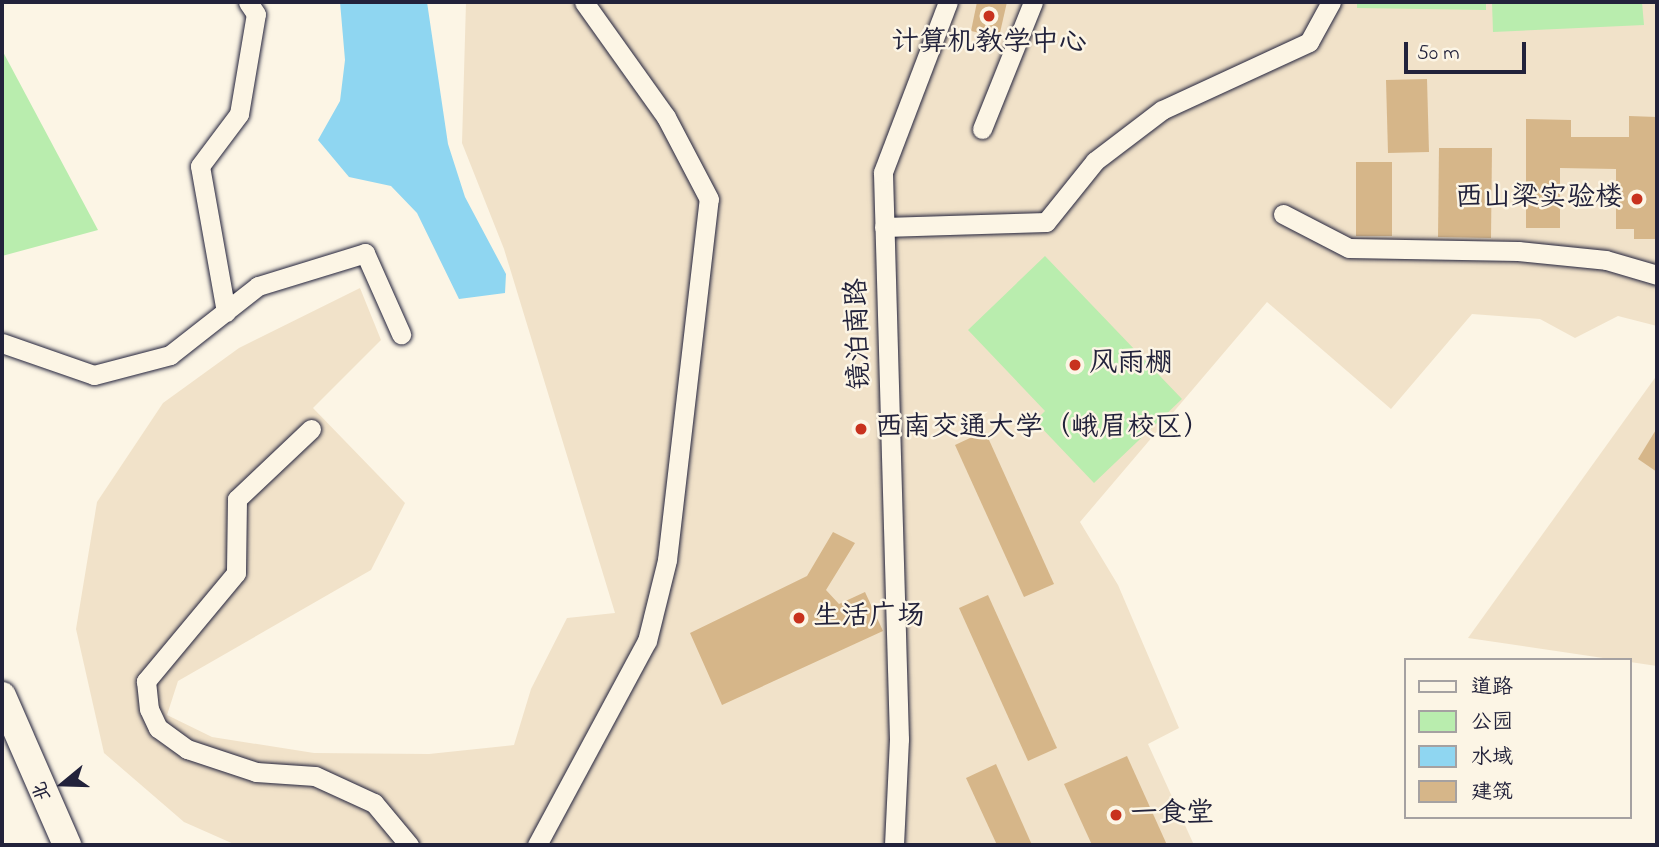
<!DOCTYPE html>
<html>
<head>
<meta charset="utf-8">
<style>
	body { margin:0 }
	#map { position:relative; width:1659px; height:847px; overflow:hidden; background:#fcf5e5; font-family:"Indie Flower","LXGW WenKai TC",sans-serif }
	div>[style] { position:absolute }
	.built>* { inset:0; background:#f1e2c9 }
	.green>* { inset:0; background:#b9edae }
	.water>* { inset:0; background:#8fd6f1 }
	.building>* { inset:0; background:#d6b689 }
	.roads { filter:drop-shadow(0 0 2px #22223b) drop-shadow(0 0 2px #22223b) }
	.street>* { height:19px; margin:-9.5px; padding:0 9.5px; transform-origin:9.5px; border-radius:9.5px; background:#fcf5e5 }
	.secondary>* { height:28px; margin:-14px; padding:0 14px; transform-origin:14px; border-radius:14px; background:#fcf5e5 }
	.dots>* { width:19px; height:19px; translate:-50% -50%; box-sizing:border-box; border:4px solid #fcf5e5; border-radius:50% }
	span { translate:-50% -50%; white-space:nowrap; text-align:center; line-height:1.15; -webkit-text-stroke:5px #fcf5e5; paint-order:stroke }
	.poi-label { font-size:28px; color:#22223b }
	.right { translate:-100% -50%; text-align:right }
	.left { translate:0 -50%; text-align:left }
	.street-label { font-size:28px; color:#22223b }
	.frame { position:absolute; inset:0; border:4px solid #22223b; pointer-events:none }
	.legend { position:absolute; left:1404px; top:658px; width:228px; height:161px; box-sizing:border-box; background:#fcf5e5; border:2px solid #a5a1a1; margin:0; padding:9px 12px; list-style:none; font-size:21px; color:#22223b }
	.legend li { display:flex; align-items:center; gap:14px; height:35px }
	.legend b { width:35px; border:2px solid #a5a1a1 }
	.north { position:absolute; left:28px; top:749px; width:70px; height:70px; -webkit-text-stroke:5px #fcf5e5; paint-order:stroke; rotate:251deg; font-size:19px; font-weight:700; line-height:28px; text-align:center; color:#22223b }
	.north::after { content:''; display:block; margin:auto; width:24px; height:32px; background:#22223b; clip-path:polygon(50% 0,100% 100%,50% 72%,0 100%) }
	.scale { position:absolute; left:1404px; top:42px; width:122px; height:32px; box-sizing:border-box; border:4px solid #22223b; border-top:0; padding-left:9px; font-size:21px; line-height:24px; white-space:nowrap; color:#22223b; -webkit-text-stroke:5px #fcf5e5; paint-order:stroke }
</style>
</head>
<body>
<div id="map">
	<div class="built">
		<i style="clip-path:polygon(466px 2px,1657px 2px,1657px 326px,1618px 316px,1575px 338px,1540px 319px,1472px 314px,1391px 409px,1267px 302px,1080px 522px,1118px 585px,1179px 728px,1148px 744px,1194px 845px,236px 845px,184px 822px,104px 753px,76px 629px,97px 502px,163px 403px,239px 348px,360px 288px,381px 340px,313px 408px,405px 503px,371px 570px,178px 681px,167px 715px,212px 737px,314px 753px,429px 754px,514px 745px,531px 689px,567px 618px,615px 613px,504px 249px,462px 143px)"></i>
		<i style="clip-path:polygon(1657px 375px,1657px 666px,1468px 638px)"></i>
	</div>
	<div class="green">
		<i style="clip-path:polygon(1357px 2px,1486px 2px,1486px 10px,1357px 8px)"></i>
		<i style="clip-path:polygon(1492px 2px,1642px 2px,1644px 25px,1493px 32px)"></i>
		<i style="clip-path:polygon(2px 50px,98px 230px,2px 256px)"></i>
		<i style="clip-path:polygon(1045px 256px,1182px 399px,1094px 483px,1035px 421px,1045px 411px,968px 330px)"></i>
	</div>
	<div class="water">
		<i style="clip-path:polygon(340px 2px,427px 2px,448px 144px,465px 197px,506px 274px,505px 293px,459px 299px,417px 213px,391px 186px,349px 177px,318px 140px,340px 101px,345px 60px)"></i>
	</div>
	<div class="building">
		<i style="clip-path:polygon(977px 2px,1007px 2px,999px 37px,971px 31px)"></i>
		<i style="clip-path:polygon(1427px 79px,1429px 152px,1388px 153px,1386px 80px)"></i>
		<i style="clip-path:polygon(1629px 116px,1657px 117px,1657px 239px,1634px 239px,1634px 229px,1616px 229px,1616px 169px,1560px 168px,1560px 228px,1526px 228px,1526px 119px,1571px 120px,1571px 137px,1629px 137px)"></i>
		<i style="clip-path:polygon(1439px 148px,1492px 148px,1491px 238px,1438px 237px)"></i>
		<i style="clip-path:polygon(1356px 162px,1392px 162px,1392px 236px,1356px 236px)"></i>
		<i style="clip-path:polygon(1657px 428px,1657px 472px,1638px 459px)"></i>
		<i style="clip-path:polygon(985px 431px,1054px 584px,1024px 597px,955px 445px)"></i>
		<i style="clip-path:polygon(833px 532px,855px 543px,826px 590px,839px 604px,865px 592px,883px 631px,722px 705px,690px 633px,807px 576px)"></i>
		<i style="clip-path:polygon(988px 595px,1057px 748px,1028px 761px,959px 608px)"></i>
		<i style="clip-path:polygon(1127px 756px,1167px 845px,1092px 845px,1064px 784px)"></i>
		<i style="clip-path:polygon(996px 764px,1032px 845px,997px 845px,966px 778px)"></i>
	</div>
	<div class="roads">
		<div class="street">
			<i style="left:982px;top:129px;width:137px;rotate:-68.1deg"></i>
			<i style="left:1283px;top:214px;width:74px;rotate:27.3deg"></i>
			<i style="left:1349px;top:248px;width:169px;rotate:1deg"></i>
			<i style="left:1518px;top:251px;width:88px;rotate:5.8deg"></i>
			<i style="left:1606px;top:260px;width:53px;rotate:16.4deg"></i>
			<i style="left:884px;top:227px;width:162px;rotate:-1.8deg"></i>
			<i style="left:1046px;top:222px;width:78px;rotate:-51.2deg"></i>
			<i style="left:1095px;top:161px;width:84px;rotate:-37.3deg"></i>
			<i style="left:1162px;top:110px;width:162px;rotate:-24.8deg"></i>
			<i style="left:1309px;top:42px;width:46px;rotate:-61.2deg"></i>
			<i style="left:226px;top:312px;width:148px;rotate:-100.1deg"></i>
			<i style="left:200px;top:166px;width:65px;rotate:-53.1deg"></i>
			<i style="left:239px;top:114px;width:101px;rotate:-80.4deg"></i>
			<i style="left:256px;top:14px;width:14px;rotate:-124deg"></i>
			<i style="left:2px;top:343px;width:97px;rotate:19.2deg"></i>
			<i style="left:94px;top:375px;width:79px;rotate:-14.7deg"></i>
			<i style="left:170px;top:355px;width:112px;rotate:-38.1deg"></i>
			<i style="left:258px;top:286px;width:112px;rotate:-17.1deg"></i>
			<i style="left:365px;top:253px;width:89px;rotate:66deg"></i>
			<i style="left:311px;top:429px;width:102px;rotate:136.6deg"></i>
			<i style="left:237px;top:499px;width:74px;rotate:90.8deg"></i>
			<i style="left:236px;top:573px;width:141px;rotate:129.8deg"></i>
			<i style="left:146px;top:681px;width:28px;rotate:84deg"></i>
			<i style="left:149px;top:709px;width:21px;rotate:65deg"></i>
			<i style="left:158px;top:728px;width:36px;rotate:36deg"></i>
			<i style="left:187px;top:749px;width:73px;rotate:18.4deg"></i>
			<i style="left:256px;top:772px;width:59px;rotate:3.9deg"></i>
			<i style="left:315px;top:776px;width:65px;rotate:24.6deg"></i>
			<i style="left:374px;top:803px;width:55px;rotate:50.2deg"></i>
			<i style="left:537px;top:845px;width:232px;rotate:-61.7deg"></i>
			<i style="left:647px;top:641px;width:83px;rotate:-76.1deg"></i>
			<i style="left:667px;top:560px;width:363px;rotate:-83.4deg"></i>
			<i style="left:709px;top:199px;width:93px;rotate:-117.7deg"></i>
			<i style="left:666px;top:117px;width:141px;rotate:-125.5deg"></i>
			<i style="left:894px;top:845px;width:106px;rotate:-87.3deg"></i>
			<i style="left:899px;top:739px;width:567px;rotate:-91.62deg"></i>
			<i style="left:883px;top:172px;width:182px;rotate:-69.1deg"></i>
		</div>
		<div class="secondary">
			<i style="left:2px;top:696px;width:163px;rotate:66.4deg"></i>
		</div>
	</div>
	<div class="dots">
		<i style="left:989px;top:16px;background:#c8321e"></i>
		<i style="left:1637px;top:199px;background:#c8321e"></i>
		<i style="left:1075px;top:365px;background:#c8321e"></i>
		<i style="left:861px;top:429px;background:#c8321e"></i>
		<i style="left:799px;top:618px;background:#c8321e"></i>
		<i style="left:1116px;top:815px;background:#c8321e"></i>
	</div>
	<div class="poi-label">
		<span style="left:989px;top:44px">计算机教学中心</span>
		<span class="right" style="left:1623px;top:199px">西山梁实验楼</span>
		<span class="left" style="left:1089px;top:365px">风雨棚</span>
		<span class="left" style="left:875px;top:429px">西南交通大学（峨眉校区）</span>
		<span class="left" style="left:813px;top:618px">生活广场</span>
		<span class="left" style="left:1130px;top:815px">一食堂</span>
	</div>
	<div class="street-label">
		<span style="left:860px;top:334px;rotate:-92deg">镜泊南路</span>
	</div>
	<div class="frame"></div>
	<ul class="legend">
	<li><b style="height:9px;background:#fcf5e5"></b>道路</li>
	<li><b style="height:19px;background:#b9edae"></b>公园</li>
	<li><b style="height:19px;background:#8fd6f1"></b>水域</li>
	<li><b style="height:19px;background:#d6b689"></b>建筑</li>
	</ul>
	<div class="north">北</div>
	<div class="scale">50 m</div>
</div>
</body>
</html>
